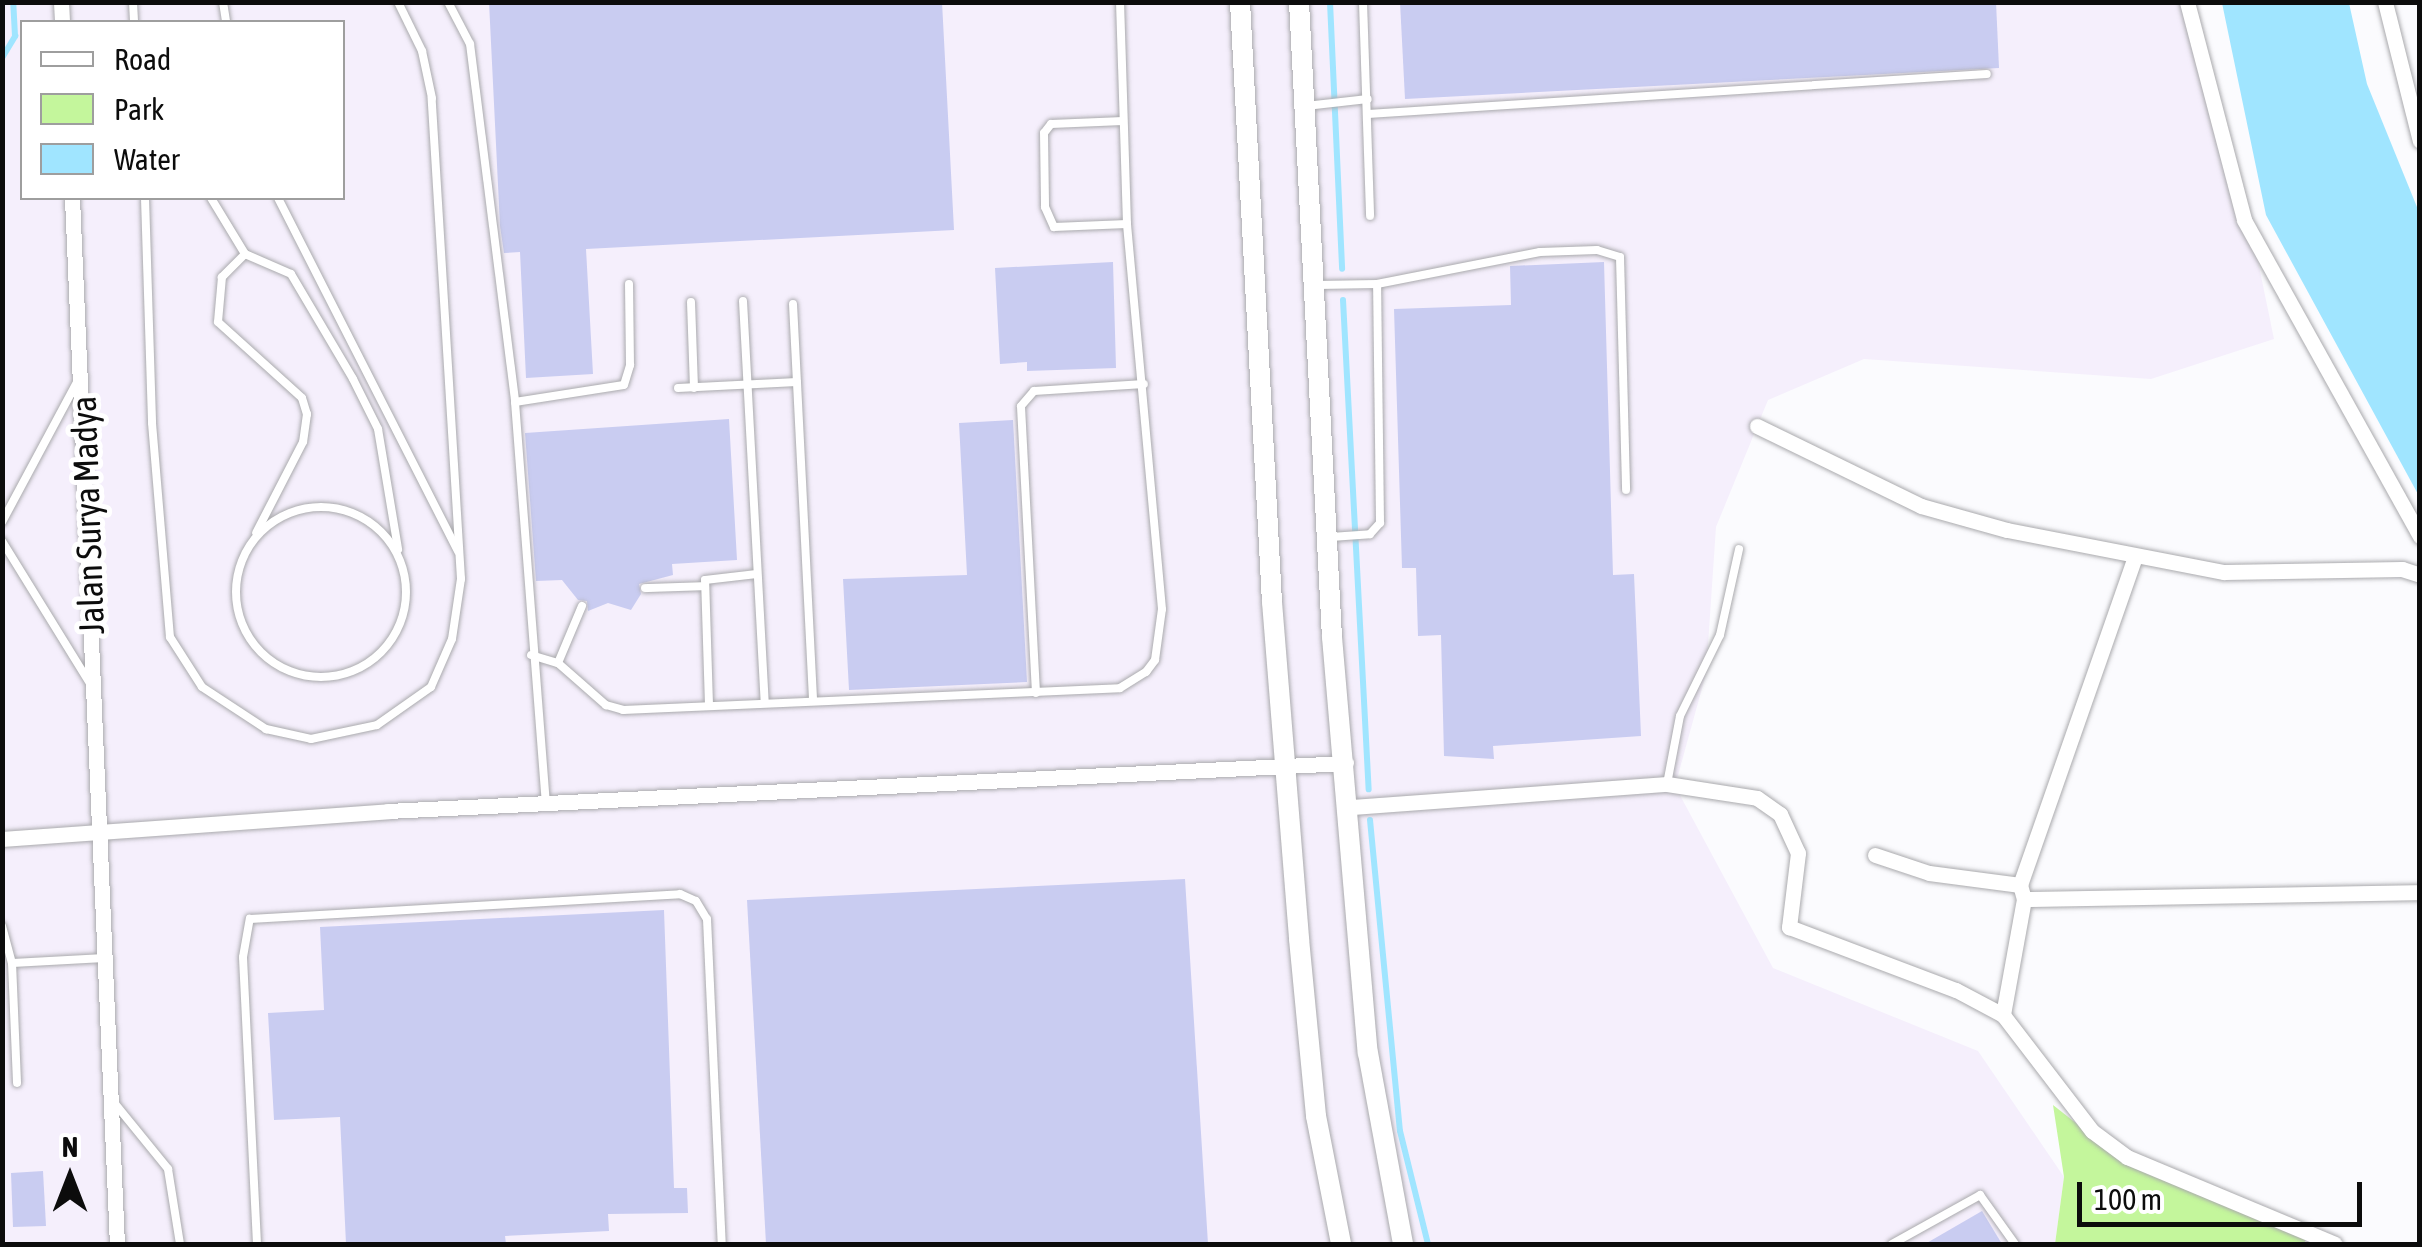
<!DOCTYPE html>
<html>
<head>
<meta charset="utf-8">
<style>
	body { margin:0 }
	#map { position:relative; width:2422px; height:1247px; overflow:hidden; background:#fbfbfe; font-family:"Asap Condensed",sans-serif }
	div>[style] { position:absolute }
	.industrial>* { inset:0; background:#f5effc }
	.green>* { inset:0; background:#c4f69c }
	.water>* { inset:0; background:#a0e5ff }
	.stream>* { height:6px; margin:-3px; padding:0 3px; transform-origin:3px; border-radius:3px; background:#a0e5ff }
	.building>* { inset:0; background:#c9ccf1 }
	.roads { filter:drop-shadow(0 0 2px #aaaaad) drop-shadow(0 0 2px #aaaaad) }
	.lane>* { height:8px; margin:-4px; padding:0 4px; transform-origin:4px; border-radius:4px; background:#fff }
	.lane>.ring { margin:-4px; padding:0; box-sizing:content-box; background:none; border:8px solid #fff; border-radius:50% }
	.street>* { height:15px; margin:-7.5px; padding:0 7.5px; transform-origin:7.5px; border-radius:7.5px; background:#fff }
	.secondary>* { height:20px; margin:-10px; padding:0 10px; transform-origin:10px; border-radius:10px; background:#fff }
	span { translate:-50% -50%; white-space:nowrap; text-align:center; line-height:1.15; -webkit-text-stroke:10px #fff; paint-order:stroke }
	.street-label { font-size:35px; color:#0c0c0c }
	.frame { position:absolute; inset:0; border:5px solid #0c0c0c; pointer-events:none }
	.legend { position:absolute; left:20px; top:20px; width:325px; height:180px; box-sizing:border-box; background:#fff; border:2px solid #9e9e9e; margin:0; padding:12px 18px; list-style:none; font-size:30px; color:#0c0c0c }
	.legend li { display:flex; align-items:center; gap:20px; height:50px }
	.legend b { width:50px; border:2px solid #9e9e9e }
	.north { position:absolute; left:20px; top:1127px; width:100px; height:100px; -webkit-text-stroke:8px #fff; paint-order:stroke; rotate:0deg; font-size:28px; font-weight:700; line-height:40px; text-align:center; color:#0c0c0c }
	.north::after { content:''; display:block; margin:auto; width:35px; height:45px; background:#0c0c0c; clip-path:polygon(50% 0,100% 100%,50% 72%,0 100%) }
	.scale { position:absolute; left:2077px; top:1182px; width:285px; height:45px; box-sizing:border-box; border:5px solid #0c0c0c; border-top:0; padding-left:12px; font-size:30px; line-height:35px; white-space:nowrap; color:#0c0c0c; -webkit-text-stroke:8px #fff; paint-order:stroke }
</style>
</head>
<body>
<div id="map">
	<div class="industrial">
		<i style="clip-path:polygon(evenodd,2px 3px,2187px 3px,2253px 237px,2274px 339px,2151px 379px,1864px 359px,1768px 400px,1716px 527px,1706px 674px,1675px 786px,1773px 968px,1978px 1051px,2064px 1177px,2055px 1244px,3px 1244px,2px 3px,22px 22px,342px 22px,342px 198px,22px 198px,22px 22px)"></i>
	</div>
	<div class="green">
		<i style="clip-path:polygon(2053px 1105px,2123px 1160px,2306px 1239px,2304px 1244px,2055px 1244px,2064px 1177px)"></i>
	</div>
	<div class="water">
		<i style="clip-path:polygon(2222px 3px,2349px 3px,2367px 84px,2419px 212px,2419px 496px,2266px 215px)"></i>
	</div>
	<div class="stream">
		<i style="left:1330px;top:2px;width:267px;rotate:87.4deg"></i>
		<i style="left:2px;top:58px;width:26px;rotate:-59deg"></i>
		<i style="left:15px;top:36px;width:34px;rotate:-93deg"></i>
		<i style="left:1343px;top:300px;width:490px;rotate:87deg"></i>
		<i style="left:1370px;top:820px;width:312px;rotate:84.5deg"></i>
		<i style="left:1400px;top:1131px;width:116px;rotate:76.1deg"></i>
	</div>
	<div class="building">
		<i style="clip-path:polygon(489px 2px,942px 2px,954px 230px,586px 249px,593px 374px,526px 378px,520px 252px,504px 253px,500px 226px)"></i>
		<i style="clip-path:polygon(1400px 2px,1996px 2px,1999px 68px,1405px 99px)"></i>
		<i style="clip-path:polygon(1113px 262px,1116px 368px,1027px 371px,1027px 362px,1000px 364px,995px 268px)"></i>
		<i style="clip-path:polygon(1604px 262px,1613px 575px,1634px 574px,1641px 736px,1493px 746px,1494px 759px,1444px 756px,1441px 635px,1418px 636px,1416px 568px,1402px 568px,1394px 309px,1511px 305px,1510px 266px)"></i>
		<i style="clip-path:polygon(729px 419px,737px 560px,672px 564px,673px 575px,639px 584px,641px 594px,631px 610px,608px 603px,588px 611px,587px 601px,578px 600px,562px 580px,536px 581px,525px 433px)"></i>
		<i style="clip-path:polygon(1013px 420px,1027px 682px,849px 690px,843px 579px,967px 575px,959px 423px)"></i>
		<i style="clip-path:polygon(1185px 879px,1208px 1244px,766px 1244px,747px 900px)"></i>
		<i style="clip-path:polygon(664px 910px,674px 1188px,687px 1188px,688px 1213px,608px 1214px,609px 1231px,505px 1236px,506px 1244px,346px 1244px,340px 1117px,274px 1120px,268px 1013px,324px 1010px,320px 927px)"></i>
		<i style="clip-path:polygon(43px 1171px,46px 1226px,13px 1227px,11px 1173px)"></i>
		<i style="clip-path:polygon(1982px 1211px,2002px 1244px,1925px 1244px)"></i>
	</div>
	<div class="roads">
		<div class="lane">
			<i style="left:133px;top:2px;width:20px;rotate:87deg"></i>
			<i style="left:223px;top:2px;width:20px;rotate:81deg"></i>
			<i style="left:448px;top:2px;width:47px;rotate:62.4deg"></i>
			<i style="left:470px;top:44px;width:361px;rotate:82.8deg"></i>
			<i style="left:515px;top:402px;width:402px;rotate:85.6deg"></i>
			<i style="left:1363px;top:2px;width:214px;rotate:88.1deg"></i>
			<i style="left:1306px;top:106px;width:62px;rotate:-6.4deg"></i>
			<i style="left:1368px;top:114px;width:620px;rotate:-3.7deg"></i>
			<i style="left:1123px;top:121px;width:72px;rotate:177.6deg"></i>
			<i style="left:1051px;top:124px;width:11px;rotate:128deg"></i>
			<i style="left:1044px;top:133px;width:74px;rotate:89.2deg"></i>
			<i style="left:1045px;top:207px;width:22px;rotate:66deg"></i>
			<i style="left:1054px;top:227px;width:73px;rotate:-2.4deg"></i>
			<i style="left:145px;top:198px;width:225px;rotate:88.2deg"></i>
			<i style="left:152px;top:423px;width:215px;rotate:85.2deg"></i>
			<i style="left:170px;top:637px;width:59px;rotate:57.4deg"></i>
			<i style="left:202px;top:687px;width:77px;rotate:33.3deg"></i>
			<i style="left:266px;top:729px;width:46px;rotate:12.5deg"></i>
			<i style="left:311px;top:739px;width:67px;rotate:-12deg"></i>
			<i style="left:377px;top:725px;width:66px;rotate:-35.1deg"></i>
			<i style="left:431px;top:687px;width:52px;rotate:-66.4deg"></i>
			<i style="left:452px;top:639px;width:61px;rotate:-81.5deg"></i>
			<i style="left:461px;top:579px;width:482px;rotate:-93.5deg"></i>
			<i style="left:432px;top:98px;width:48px;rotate:-102deg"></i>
			<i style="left:422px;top:51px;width:55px;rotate:-116.1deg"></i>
			<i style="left:211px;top:198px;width:66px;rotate:58.7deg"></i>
			<i style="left:245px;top:254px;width:33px;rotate:135deg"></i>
			<i style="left:222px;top:277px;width:45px;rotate:95.1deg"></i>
			<i style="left:218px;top:322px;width:113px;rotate:42.1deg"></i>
			<i style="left:302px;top:398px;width:17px;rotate:73deg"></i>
			<i style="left:307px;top:414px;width:28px;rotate:98deg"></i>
			<i style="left:303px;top:442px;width:102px;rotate:117.3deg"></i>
			<i style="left:278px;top:198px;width:397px;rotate:63deg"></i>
			<i style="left:245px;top:254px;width:50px;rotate:23.5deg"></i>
			<i style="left:291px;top:274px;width:122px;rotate:59.4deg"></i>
			<i style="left:353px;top:379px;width:56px;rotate:63.4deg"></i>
			<i style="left:378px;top:429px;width:122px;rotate:80.5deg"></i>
			<i style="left:1317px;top:285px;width:60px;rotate:-1deg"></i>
			<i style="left:1377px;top:284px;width:166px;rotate:-11.1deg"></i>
			<i style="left:1540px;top:252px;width:57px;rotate:-2deg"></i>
			<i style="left:1597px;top:250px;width:24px;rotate:17deg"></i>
			<i style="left:1620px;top:257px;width:233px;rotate:88.5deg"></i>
			<i style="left:743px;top:301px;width:402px;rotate:86.9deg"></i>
			<i style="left:691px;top:302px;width:86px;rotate:88deg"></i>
			<i style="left:793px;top:304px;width:395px;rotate:87.1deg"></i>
			<i style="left:678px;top:388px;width:119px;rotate:-2.9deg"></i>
			<i style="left:515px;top:402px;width:110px;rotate:-8.9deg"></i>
			<i style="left:624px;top:385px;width:21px;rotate:-73deg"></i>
			<i style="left:630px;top:365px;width:81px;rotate:-90.7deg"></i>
			<i class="ring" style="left:236px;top:507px;width:162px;height:162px"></i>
			<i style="left:2px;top:522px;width:159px;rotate:-61.8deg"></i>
			<i style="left:1331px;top:537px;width:39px;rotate:-4deg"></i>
			<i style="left:1370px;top:534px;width:15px;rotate:-48deg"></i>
			<i style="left:1380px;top:523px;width:239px;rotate:-90.7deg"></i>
			<i style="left:2px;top:541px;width:166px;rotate:58.3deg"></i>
			<i style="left:645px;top:588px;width:60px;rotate:-1.9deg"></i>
			<i style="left:531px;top:655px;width:28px;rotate:17deg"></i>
			<i style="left:558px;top:663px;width:64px;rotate:41.2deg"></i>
			<i style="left:606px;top:705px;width:18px;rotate:16deg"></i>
			<i style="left:623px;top:710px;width:497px;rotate:-2.5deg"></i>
			<i style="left:1120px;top:688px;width:31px;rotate:-32deg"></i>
			<i style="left:1146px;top:672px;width:15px;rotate:-53deg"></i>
			<i style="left:1155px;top:660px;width:51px;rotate:-82.2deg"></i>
			<i style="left:1162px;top:609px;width:387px;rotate:-95.2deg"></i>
			<i style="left:1127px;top:224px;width:222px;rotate:-91.8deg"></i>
			<i style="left:558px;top:663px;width:62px;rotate:-67.2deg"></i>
			<i style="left:1036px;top:693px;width:287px;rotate:-93deg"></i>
			<i style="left:1021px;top:406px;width:20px;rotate:-49deg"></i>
			<i style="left:1034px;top:391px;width:110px;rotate:-3.6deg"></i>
			<i style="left:709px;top:705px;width:125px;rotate:-91.8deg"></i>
			<i style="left:705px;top:580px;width:52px;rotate:-6.6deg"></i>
			<i style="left:1667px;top:784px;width:69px;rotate:-79.2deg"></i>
			<i style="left:1680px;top:716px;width:90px;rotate:-63.7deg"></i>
			<i style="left:1720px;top:635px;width:88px;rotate:-77.5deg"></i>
			<i style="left:2px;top:926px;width:38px;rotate:75deg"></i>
			<i style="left:12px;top:963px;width:120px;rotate:87.6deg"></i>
			<i style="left:12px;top:963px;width:93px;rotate:-3.1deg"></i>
			<i style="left:112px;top:1100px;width:89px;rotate:50.9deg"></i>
			<i style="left:168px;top:1169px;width:76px;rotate:80.9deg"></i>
			<i style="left:257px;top:1244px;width:287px;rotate:-92.8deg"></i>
			<i style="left:243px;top:957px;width:39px;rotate:-80deg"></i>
			<i style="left:250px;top:919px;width:431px;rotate:-3.3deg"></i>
			<i style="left:680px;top:894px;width:17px;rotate:24deg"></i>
			<i style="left:696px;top:901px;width:21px;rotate:59deg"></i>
			<i style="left:707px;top:919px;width:325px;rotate:87.4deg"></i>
			<i style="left:1892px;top:1244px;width:101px;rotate:-29.1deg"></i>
			<i style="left:1980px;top:1195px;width:60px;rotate:54.5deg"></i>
		</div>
		<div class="street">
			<i style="left:61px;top:2px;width:20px;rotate:87deg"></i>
			<i style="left:2187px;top:2px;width:225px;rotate:75.3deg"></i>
			<i style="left:2244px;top:220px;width:362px;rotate:60.9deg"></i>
			<i style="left:2385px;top:2px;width:143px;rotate:75.9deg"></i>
			<i style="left:72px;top:198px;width:1047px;rotate:87.54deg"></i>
			<i style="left:1757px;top:426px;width:182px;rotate:26deg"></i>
			<i style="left:1921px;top:506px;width:89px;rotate:15.6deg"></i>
			<i style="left:2007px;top:530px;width:221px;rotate:11deg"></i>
			<i style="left:2224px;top:572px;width:178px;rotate:-1deg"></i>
			<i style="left:2402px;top:569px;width:19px;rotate:18deg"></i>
			<i style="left:1352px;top:807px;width:316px;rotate:-4.2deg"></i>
			<i style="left:1667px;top:784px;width:91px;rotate:8.8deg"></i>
			<i style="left:1757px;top:798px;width:28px;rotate:35deg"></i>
			<i style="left:1780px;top:814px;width:43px;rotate:65.2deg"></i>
			<i style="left:1798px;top:853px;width:75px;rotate:96.9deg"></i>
			<i style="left:1789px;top:927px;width:178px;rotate:20.7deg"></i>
			<i style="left:1956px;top:990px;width:53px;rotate:28deg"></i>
			<i style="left:2003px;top:1015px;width:146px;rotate:52.5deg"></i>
			<i style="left:2092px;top:1131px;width:44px;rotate:36.6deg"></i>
			<i style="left:2127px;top:1157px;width:225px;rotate:22.7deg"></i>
			<i style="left:2px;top:839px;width:387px;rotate:-4.1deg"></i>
			<i style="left:388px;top:811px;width:959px;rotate:-2.87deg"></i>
			<i style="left:1875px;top:855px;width:57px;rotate:18.4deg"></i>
			<i style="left:1929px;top:873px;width:92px;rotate:7.5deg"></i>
			<i style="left:2020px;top:885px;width:15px;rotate:74deg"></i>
			<i style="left:2024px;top:899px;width:118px;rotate:100.3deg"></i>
			<i style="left:2020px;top:885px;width:345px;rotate:-70.7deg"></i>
			<i style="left:2024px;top:899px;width:396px;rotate:-1deg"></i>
		</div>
		<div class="secondary">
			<i style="left:1240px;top:2px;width:601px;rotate:86.95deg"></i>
			<i style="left:1272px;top:602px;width:338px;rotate:85.4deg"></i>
			<i style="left:1299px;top:939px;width:178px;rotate:84.5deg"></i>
			<i style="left:1316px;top:1116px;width:130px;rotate:78.9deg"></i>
			<i style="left:1299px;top:2px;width:636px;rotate:87.03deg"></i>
			<i style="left:1332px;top:637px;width:418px;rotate:85.1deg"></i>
			<i style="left:1368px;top:1053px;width:194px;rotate:79.6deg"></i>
		</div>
	</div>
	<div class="street-label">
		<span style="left:87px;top:515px;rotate:-92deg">Jalan Surya Madya</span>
	</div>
	<div class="frame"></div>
	<ul class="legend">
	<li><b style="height:12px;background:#fff"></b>Road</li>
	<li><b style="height:28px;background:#c4f69c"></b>Park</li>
	<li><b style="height:28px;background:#a0e5ff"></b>Water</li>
	</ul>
	<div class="north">N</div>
	<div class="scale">100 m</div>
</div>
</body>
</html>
